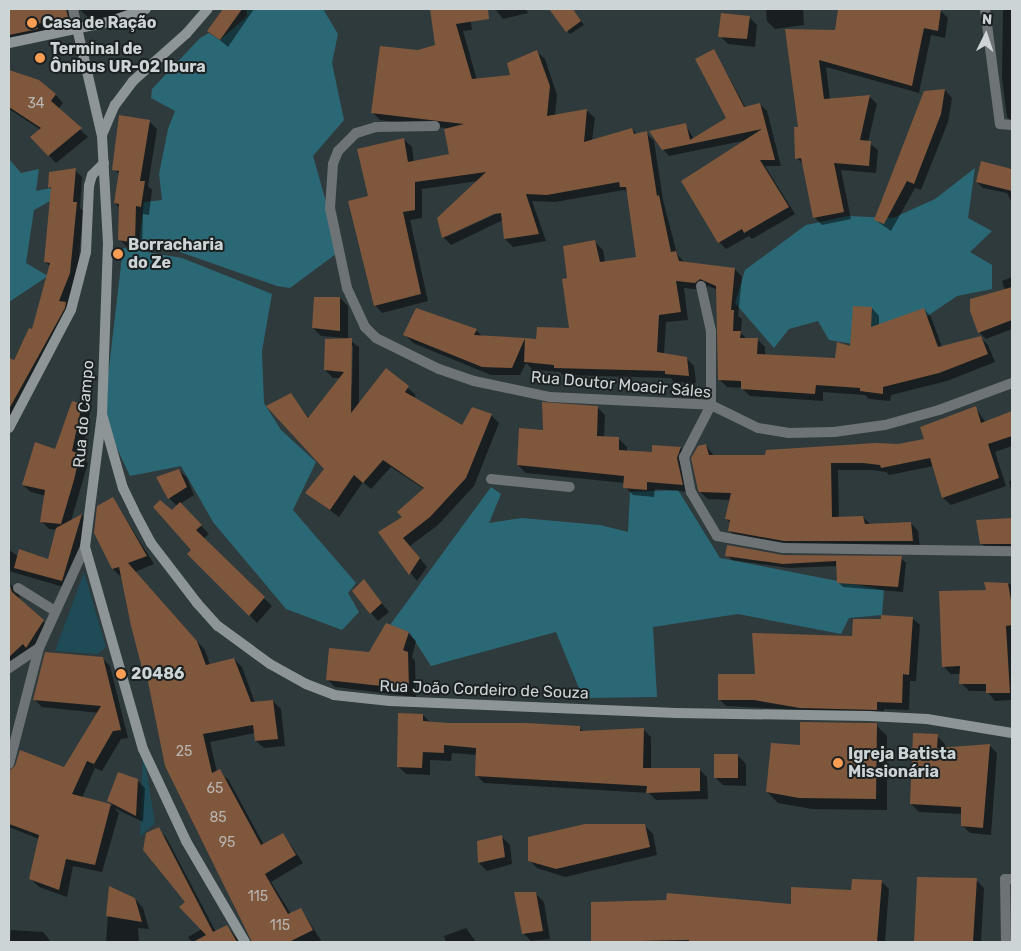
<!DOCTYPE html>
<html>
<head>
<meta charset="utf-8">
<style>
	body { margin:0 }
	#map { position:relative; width:1021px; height:951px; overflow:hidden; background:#2f3a3c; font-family:Rubik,sans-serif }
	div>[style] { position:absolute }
	.green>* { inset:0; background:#1e4b55 }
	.forest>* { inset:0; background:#2b6875 }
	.shadow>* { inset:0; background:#0007 }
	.building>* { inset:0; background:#7e573c }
	.pedestrian>* { height:10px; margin:-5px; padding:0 5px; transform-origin:5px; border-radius:5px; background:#6e7475 }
	.minor>* { height:10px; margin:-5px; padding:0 5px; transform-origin:5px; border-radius:5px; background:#6e7475 }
	.secondary>* { height:10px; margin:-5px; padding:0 5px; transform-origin:5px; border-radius:5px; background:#8d9597 }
	.dots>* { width:14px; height:14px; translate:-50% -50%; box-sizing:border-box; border:2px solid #1b2021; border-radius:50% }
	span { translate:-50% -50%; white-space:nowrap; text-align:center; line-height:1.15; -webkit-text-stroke:4px #1b2021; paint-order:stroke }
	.number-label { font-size:14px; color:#b9b5b0 }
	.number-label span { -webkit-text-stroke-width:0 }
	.poi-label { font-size:16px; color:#cdd4d6; font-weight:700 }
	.left { translate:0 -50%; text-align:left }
	.street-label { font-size:16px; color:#cdd4d6 }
	.frame { position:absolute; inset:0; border:10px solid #cdd4d6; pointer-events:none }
	.north { position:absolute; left:961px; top:10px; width:50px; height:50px; -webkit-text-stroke:4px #1b2021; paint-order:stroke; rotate:4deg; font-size:14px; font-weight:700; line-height:20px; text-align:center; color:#cdd4d6 }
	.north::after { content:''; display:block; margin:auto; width:18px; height:22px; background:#cdd4d6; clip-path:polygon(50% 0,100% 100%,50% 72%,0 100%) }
</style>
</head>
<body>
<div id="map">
	<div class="green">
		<i style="clip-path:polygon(84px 572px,106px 647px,98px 654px,55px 651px)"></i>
		<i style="clip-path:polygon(143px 749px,155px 823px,140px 837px)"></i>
	</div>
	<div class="forest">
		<i style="clip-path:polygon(247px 9px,323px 9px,338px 34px,332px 63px,344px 120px,313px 156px,340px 251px,290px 288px,277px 286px,177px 251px,139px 244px,144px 202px,162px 200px,159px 174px,168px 129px,175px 111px,151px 98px,152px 89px,200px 38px,209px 33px,220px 40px,251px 13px,247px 16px)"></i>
		<i style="clip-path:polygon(9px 159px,21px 173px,39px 169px,36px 191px,56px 187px,52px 200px,34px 210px,26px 263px,48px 276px,9px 302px)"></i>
		<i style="clip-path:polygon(975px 168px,968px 218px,992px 231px,970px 252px,992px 265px,992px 289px,957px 296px,898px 336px,859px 345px,829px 340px,818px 321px,789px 329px,774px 348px,735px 303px,745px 270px,806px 225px,848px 216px,893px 218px,935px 199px)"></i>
		<i style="clip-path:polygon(123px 248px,182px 258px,272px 294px,262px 351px,264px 403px,281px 430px,316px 462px,293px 510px,356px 583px,348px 593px,359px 612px,342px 630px,286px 609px,213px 522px,181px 466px,130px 476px,103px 419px)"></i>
		<i style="clip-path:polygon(491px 487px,501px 494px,489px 523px,522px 518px,600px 525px,628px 532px,630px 492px,678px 490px,720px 558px,884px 590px,882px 615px,849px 618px,841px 634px,738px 614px,653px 627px,657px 697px,583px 698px,556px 632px,431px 666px,409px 632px,390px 625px)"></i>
	</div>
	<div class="shadow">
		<i style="clip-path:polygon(9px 9px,139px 9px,92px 21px,79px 9px,73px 15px,75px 24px,9px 45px)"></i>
		<i style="clip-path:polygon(221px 9px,254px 9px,228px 47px,209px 31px,223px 11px)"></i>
		<i style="clip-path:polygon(evenodd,432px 9px,465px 9px,470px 13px,472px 30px,463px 31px,477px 80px,512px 76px,537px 52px,545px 59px,557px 95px,555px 116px,587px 111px,595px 118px,592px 141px,632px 129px,638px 135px,646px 133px,654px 141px,663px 200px,677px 254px,685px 263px,735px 269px,742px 277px,738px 316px,742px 319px,741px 333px,747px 339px,757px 339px,765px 347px,765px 356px,837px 359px,852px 347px,872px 308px,879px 316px,879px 326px,924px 309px,931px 317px,942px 347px,980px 337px,988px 345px,995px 362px,947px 381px,891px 395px,890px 401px,869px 399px,865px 395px,823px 392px,823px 401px,750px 396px,742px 388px,727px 387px,719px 379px,718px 290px,708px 286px,703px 290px,684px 288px,688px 320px,666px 322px,664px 354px,686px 358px,694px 366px,696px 383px,674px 382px,671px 378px,563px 375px,560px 372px,533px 370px,526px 363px,520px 375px,491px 375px,413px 343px,405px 335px,476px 330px,482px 336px,527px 341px,570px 329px,569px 279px,595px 242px,603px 250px,605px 262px,637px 258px,628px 193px,624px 190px,555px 202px,532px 201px,546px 241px,513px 247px,505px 239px,503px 220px,451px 245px,443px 237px,478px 181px,422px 189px,422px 218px,410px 220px,428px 301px,382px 313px,375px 305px,369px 197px,404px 140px,412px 147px,414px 162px,450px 155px,445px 128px,380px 120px,372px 112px,373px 95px,418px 52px,437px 46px,432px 9px,499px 210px,500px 212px,446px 237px,446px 234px,499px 210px)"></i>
		<i style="clip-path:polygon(495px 9px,526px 9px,528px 13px,503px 19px)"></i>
		<i style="clip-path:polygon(572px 9px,584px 25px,570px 34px,558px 19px)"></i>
		<i style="clip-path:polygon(766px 9px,803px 9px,804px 25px,775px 29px,767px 21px)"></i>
		<i style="clip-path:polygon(839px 9px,928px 9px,941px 11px,948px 18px,945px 38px,931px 35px,919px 93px,826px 67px,830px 100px,870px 97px,877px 104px,868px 142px,878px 150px,876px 173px,841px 170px,851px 219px,822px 225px,814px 217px,804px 165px,797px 158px,799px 128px,786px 30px,836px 31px)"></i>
		<i style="clip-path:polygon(1003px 9px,1012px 9px,1012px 122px,1007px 117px,1002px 79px)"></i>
		<i style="clip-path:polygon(749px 17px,757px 25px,755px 47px,728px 44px,720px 36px)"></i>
		<i style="clip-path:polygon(714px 51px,746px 108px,760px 104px,767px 111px,781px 166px,765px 166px,795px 214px,752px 239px,749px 236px,726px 249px,719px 242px,747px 140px,669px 156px,663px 149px,685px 124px,694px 139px,727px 118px)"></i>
		<i style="clip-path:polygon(9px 71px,38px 81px,56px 95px,63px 103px,58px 109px,88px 137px,56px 163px,32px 137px,41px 130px,9px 109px)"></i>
		<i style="clip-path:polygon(945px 90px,952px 98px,948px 122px,921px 190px,915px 188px,891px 231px,875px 220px)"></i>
		<i style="clip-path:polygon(149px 121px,157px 129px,148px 186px,152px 190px,149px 215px,143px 214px,142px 250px,127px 247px,119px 239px,120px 208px,115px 203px,120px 175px,114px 169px)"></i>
		<i style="clip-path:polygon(1012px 167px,1012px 203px,1007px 193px,983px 188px,977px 182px)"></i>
		<i style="clip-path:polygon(75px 170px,82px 177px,80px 208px,83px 211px,77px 281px,67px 305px,72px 310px,9px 428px,9px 369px,29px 329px,33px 331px,51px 267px,45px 262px,52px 190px,49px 187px)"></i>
		<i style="clip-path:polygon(1012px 277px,1012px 329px,986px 339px,979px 332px,1005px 290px,1002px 281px)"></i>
		<i style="clip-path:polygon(evenodd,340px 298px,348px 306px,348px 339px,359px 347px,359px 405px,386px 370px,416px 395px,414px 398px,463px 427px,491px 415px,499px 423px,474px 486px,438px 525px,410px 546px,427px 567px,417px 581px,379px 533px,404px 517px,424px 489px,391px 467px,371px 489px,363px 482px,339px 517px,307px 493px,325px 469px,290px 394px,309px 418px,341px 378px,333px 378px,325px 370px,345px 338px,321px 336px,313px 328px,340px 298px,350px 346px,353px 346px,352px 385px,350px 385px,350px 346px)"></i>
		<i style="clip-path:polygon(82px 405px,90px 413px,81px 456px,88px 463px,71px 521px,82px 515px,89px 523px,70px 589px,9px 571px,9px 550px,18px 556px,49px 560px,57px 530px,49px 529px,41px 521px,46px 496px,31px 492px,23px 485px,56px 451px)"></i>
		<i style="clip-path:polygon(597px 407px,605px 415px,604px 438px,619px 439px,627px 447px,627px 452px,653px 454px,654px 446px,681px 448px,689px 456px,690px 492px,655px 489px,654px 497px,633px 495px,625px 487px,625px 483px,526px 473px,518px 465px,544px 431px)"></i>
		<i style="clip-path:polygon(976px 408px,986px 423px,1012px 414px,1012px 446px,995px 452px,1006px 486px,951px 505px,943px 498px,934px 466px,889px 475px,886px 472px,871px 470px,838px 470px,839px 518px,863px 517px,871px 525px,911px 523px,918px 531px,920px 548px,792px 548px,737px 538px,730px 531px,731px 523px,726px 519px,731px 500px,708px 499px,700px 492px,706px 445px,714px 456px,766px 457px,898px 446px,926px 440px)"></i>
		<i style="clip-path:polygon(179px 470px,187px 478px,194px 495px,180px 504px,209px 534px,203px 539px,272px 606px,257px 623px,189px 554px,193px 550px,172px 511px,177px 506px,169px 498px)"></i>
		<i style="clip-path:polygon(1012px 480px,1012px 495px,1009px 481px)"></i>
		<i style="clip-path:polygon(113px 499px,154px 564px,135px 572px,205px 650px,210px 665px,234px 659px,242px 667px,255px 703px,273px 701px,281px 709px,285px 746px,264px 748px,256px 741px,255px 733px,210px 742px,217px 772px,228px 779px,264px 845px,283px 834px,303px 863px,271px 882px,291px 914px,301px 909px,322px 942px,253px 942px,143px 667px,121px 577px,113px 569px,95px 533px)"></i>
		<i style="clip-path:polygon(1012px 520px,1012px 551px,989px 551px,981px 543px,977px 521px)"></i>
		<i style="clip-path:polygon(727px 555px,901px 558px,906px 563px,903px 592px,843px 587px,838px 582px,837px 566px,789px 568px,732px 560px)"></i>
		<i style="clip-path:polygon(364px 581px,389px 612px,378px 621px,371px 613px)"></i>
		<i style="clip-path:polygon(9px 583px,19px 594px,20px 600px,51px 629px,9px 672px)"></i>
		<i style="clip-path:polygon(986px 584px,1012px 584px,1012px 700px,995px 701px,987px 691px,969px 691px,961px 683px,961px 674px,951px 674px,943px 666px,988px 591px)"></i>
		<i style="clip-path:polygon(912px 618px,920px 625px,916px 681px,910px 681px,909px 710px,884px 709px,884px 716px,808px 715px,783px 709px,726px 706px,719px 699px,756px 675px,853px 637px,882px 620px)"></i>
		<i style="clip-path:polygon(408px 633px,416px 641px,412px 657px,415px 661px,416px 697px,335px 687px,327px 679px)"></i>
		<i style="clip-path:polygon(102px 658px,110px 666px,128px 738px,121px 739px,102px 771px,95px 768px,82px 798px,113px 806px,108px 801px,137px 780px,145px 788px,143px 822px,114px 808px,119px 813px,102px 872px,73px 866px,67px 897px,39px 887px,31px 879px,39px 839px,9px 827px,9px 802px,23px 753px,65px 769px,99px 713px,42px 707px,35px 700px)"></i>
		<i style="clip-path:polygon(423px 715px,431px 723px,579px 728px,584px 732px,643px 729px,651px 737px,651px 769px,699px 769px,707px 777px,708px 799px,656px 800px,649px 793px,484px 783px,476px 775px,477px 755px,452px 753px,451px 761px,430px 760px,430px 775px,406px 774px,398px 766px)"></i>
		<i style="clip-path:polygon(876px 725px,887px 736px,887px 810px,812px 809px,778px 803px,767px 792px,801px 747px)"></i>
		<i style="clip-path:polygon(937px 736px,945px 744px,945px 748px,989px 745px,997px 753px,991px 835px,970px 833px,962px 825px,962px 814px,919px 812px,911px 804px)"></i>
		<i style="clip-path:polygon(738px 756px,746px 764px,746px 786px,723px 785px,715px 777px)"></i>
		<i style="clip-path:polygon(645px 826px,653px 834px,657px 855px,565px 877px,537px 868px,529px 860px)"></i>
		<i style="clip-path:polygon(158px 829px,166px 837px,216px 932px,227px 927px,240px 942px,192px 942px,188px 937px,202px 929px,187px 902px)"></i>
		<i style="clip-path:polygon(502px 837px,510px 845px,512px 864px,487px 871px,479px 863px,478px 842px)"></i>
		<i style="clip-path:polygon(918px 878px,976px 880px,984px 888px,981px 942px,916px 942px)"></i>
		<i style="clip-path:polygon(881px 881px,889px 889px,885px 942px,592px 942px,592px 903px,792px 906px)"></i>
		<i style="clip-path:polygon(110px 888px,135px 899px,143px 908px,149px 929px,138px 928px,139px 942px,106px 942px)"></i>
		<i style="clip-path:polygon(536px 894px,544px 902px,550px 939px,531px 941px,523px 933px)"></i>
		<i style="clip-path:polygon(466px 928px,476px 942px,446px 942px,444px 936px)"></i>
		<i style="clip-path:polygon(11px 930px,43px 932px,51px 942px,10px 942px)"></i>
	</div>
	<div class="building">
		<i style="clip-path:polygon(9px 9px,66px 9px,68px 17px,37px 24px,38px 29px,9px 35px)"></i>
		<i style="clip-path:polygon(223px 9px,242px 9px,220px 40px,207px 31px)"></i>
		<i style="clip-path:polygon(430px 9px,488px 9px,489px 19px,456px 24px,472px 79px,510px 75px,507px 63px,537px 50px,550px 86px,547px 116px,587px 109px,584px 142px,632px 128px,634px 134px,647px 131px,657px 196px,659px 195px,671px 252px,676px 251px,679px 261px,735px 268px,731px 310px,734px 310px,733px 331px,741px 331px,740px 338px,758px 338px,757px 354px,835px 358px,837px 342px,850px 346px,853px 306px,872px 307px,871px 327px,924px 308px,938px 347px,981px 336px,988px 354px,939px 373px,883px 387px,883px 394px,860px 391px,860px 388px,816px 385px,815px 394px,741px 389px,741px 381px,718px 380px,716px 286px,700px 279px,695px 283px,676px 281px,681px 312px,659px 315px,657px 352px,687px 357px,689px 376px,665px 374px,665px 371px,554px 368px,554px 365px,524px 362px,525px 338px,536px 339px,537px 327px,569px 328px,562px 279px,567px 278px,563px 246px,595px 240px,600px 262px,636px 257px,626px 187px,620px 187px,619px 182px,547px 195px,526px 194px,539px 234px,504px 239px,501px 213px,494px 214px,442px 238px,437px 218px,486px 172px,415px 182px,415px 210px,403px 212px,421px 294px,374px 306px,348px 201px,368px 196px,357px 149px,404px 138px,408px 162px,449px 154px,444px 129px,464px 124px,371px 113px,380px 46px,418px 50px,435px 45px)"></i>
		<i style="clip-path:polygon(549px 9px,573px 9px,581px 21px,566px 32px)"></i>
		<i style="clip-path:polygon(838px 9px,941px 9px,938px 31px,924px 28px,912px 86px,819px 60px,824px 99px,870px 95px,860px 140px,871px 141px,869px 166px,834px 163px,844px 212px,813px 218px,801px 158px,795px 159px,794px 127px,798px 127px,785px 29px,835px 30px)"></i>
		<i style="clip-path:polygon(721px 13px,750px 16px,747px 39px,718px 37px)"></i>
		<i style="clip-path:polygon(714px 49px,744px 107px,760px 103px,775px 160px,760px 160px,789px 207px,744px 233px,742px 229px,718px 243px,681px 181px,762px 129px,662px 150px,649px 131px,686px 123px,690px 140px,726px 118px,695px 59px)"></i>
		<i style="clip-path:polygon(9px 70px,39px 80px,56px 94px,51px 101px,82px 128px,48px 156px,30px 137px,41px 128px,9px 107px)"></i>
		<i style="clip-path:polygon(945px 89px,941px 114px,914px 184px,907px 181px,884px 224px,874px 220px,924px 91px)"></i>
		<i style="clip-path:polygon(119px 115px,150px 120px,140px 181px,145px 181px,141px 207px,136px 206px,135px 243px,118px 240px,119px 204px,114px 203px,119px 171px,112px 170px)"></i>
		<i style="clip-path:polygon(981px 161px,1012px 169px,1012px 191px,976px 182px)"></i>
		<i style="clip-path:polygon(76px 168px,73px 202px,77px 202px,70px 273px,59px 301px,66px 302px,65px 308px,9px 409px,9px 358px,14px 360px,29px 328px,32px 329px,50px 263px,44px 262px,51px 187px,48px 188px,49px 172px)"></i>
		<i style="clip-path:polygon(1012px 287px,1012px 320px,978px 333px,970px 311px,970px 299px)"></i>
		<i style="clip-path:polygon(314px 297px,340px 297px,340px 331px,312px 328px)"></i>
		<i style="clip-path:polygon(416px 308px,477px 329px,474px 335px,525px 338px,512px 368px,482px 367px,403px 335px)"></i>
		<i style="clip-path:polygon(352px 338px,351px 413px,386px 368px,409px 386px,405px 392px,462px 425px,472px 407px,492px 414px,466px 478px,430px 517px,403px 538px,420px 558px,409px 575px,378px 532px,402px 517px,397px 512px,424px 488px,383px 460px,363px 483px,354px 475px,330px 510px,305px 493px,324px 469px,266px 406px,291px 393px,308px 418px,344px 372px,324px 370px,325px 339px)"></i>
		<i style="clip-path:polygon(72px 401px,82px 404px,72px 451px,80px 454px,74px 480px,61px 524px,40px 522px,45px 490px,22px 485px,35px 442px,55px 449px)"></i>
		<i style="clip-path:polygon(542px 402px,598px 406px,597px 436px,619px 437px,619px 450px,652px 452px,652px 445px,681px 447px,677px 458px,683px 485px,647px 482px,647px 490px,623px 488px,624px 476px,517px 465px,519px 428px,543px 430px)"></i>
		<i style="clip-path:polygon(976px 406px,981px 423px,1012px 411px,1012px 436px,988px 444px,999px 478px,942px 498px,930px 458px,881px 468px,880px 465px,863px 463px,831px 463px,832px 517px,863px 516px,865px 524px,911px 522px,913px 541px,784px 541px,728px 531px,730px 520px,725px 519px,731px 493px,699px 492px,698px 490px,691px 458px,698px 446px,706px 444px,709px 455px,765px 455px,766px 450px,876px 443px,898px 444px,924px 439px,920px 427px)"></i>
		<i style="clip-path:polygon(179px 469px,187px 487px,168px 499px,156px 477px)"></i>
		<i style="clip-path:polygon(113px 497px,147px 556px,128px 563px,197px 641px,206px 665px,234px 658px,251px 702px,273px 700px,278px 739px,255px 741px,253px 725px,203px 734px,212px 773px,220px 769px,261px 845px,283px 833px,296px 855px,265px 874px,288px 914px,301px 908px,313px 930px,289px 942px,252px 942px,165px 766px,145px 667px,142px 668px,131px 626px,119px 567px,112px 569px,94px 533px,97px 506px)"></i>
		<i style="clip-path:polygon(160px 500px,172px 510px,180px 502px,202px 525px,196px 530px,265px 597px,249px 616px,187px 554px,191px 550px,153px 507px)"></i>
		<i style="clip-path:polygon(82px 514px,62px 581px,14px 568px,19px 549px,48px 559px,56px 528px)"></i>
		<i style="clip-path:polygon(1012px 518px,1012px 544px,980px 544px,976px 520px)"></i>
		<i style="clip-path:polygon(727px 545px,783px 555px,902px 556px,898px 587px,837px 583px,836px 561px,783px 564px,725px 556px)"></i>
		<i style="clip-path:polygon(364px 579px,382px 603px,370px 614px,352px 591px)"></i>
		<i style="clip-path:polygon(9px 582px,12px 592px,44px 620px,26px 648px,23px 644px,9px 657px)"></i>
		<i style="clip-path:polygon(984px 582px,1008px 583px,1012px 606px,1012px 625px,1006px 626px,1010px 693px,986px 693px,986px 684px,959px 684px,960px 666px,942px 667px,939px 591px,986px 590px)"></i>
		<i style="clip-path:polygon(881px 615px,913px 617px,909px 675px,903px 674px,902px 703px,877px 702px,877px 710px,800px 708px,754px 700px,718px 700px,718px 674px,755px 674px,752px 633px,852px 636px,853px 619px,881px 619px)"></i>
		<i style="clip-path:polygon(386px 623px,409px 632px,403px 650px,408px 652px,409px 689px,326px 680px,329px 648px,369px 652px)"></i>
		<i style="clip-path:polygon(45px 652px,103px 657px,121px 730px,113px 731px,94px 764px,87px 761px,72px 794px,111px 804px,95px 865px,66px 859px,59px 890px,29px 879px,39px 835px,9px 824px,9px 771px,15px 766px,20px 750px,64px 767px,101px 706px,33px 700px)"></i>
		<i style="clip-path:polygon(398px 713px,423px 714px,423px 721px,448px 723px,526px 723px,580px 726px,580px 731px,644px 728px,643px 768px,700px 768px,700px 791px,646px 793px,647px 786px,475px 776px,476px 748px,444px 745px,444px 753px,423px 752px,422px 768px,397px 767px)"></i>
		<i style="clip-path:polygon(800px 722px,877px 723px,876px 799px,799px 798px,766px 792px,771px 743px,800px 745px)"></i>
		<i style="clip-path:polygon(913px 733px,938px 734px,937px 748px,990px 744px,983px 828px,961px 826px,961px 807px,910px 804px)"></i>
		<i style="clip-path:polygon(714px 754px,738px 754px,738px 778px,714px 778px)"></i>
		<i style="clip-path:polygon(118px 772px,138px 779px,136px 816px,107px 801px)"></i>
		<i style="clip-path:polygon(585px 824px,645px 824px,650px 847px,556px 869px,528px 861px,528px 837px)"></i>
		<i style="clip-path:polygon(159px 827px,213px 932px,227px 925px,237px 942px,193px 942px,206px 935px,179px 907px,185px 902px,143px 850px,146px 833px)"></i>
		<i style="clip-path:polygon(502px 835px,505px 857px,478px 863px,477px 841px)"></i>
		<i style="clip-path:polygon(917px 877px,977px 878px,973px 942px,914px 942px)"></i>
		<i style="clip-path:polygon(852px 879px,882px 880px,877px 942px,689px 942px,689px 940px,591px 942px,591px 902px,666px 900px,667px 893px,791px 904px,791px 887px,851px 890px)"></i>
		<i style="clip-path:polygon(109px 886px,135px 898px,142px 922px,106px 916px)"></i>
		<i style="clip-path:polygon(514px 892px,536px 892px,543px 931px,522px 934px)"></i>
	</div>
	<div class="pedestrian">
		<i style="left:711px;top:405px;width:59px;rotate:117.4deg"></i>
		<i style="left:684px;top:457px;width:36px;rotate:79deg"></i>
		<i style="left:691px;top:492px;width:51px;rotate:59.4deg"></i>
		<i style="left:717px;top:536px;width:67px;rotate:10.3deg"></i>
		<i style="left:783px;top:548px;width:229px;rotate:0.8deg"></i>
		<i style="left:491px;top:479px;width:79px;rotate:5.8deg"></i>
	</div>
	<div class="minor">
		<i style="left:73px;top:9px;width:19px;rotate:78deg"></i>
		<i style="left:985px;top:9px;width:116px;rotate:82.6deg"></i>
		<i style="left:1000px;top:124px;width:12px;rotate:5deg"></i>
		<i style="left:435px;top:126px;width:59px;rotate:179deg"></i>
		<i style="left:376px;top:127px;width:21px;rotate:163deg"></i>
		<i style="left:356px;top:133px;width:25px;rotate:135deg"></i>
		<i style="left:338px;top:151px;width:14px;rotate:111deg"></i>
		<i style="left:333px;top:164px;width:44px;rotate:93.9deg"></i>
		<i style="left:330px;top:208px;width:82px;rotate:78deg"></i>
		<i style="left:347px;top:288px;width:43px;rotate:65.2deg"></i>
		<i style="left:365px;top:327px;width:16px;rotate:45deg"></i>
		<i style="left:376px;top:338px;width:70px;rotate:26.2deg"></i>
		<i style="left:439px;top:369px;width:37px;rotate:19deg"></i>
		<i style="left:474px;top:381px;width:78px;rotate:11.9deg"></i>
		<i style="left:550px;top:397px;width:161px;rotate:2.8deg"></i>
		<i style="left:711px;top:405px;width:52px;rotate:26.1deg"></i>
		<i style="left:758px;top:428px;width:30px;rotate:9deg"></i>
		<i style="left:788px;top:433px;width:46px;rotate:-1.2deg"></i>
		<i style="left:834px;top:432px;width:51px;rotate:-7.8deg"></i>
		<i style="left:885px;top:425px;width:56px;rotate:-15.5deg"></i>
		<i style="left:939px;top:410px;width:78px;rotate:-20.3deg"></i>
		<i style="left:701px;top:286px;width:46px;rotate:77.5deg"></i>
		<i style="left:711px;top:331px;width:74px;rotate:90deg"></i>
		<i style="left:18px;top:588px;width:44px;rotate:31.9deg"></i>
		<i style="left:9px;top:668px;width:36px;rotate:-34deg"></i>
		<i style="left:39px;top:648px;width:111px;rotate:-65.5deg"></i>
		<i style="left:9px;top:764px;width:120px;rotate:-75.5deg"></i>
		<i style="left:1006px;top:942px;width:63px;rotate:-90.9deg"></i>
		<i style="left:1005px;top:879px;width:7px"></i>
	</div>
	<div class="secondary">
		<i style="left:77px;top:28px;width:111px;rotate:77deg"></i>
		<i style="left:102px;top:136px;width:107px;rotate:86.8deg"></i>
		<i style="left:108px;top:243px;width:171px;rotate:92deg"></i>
		<i style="left:102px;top:414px;width:134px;rotate:97.3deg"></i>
		<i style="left:85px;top:547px;width:210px;rotate:74deg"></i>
		<i style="left:143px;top:749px;width:102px;rotate:64.9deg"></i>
		<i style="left:186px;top:841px;width:117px;rotate:59.7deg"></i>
		<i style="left:9px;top:43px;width:101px;rotate:-12deg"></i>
		<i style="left:108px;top:22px;width:40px;rotate:-18.9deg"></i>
		<i style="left:102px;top:135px;width:33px;rotate:-67deg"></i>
		<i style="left:115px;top:105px;width:30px;rotate:-53deg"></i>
		<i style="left:133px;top:81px;width:71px;rotate:-41.6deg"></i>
		<i style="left:186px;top:34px;width:33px;rotate:-49deg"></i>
		<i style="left:102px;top:414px;width:77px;rotate:74.2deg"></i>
		<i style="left:123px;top:488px;width:25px;rotate:64deg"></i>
		<i style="left:134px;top:511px;width:36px;rotate:62deg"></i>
		<i style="left:151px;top:543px;width:76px;rotate:52.5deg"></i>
		<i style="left:197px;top:603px;width:31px;rotate:48deg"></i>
		<i style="left:218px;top:626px;width:64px;rotate:36.2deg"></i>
		<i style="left:270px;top:664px;width:41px;rotate:29.1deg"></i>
		<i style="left:306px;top:684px;width:30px;rotate:21deg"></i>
		<i style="left:334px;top:695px;width:56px;rotate:6.1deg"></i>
		<i style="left:390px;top:701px;width:286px;rotate:2.4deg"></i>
		<i style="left:676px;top:713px;width:193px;rotate:0.9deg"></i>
		<i style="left:869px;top:716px;width:58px;rotate:3deg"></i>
		<i style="left:927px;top:719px;width:86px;rotate:9.4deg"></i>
		<i style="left:9px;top:428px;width:133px;rotate:-62.3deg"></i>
		<i style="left:71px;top:310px;width:60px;rotate:-75.5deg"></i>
		<i style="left:86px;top:252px;width:66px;rotate:-87.4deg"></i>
		<i style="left:89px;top:186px;width:11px;rotate:-75deg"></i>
		<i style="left:92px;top:175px;width:17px;rotate:-45deg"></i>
	</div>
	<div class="dots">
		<i style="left:32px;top:23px;background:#fc9d54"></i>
		<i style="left:40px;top:58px;background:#fc9d54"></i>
		<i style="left:118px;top:254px;background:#fc9d54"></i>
		<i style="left:121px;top:674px;background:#fc9d54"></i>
		<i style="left:838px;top:763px;background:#fc9d54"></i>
	</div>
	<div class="number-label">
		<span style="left:36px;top:104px">34</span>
		<span style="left:184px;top:752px">25</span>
		<span style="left:215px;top:789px">65</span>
		<span style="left:218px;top:818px">85</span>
		<span style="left:227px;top:843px">95</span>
		<span style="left:258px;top:897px">115</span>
		<span style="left:280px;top:926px">115</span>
	</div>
	<div class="poi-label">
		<span class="left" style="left:42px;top:23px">Casa de Ração</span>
		<span class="left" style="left:50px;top:58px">Terminal de<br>Ônibus UR-02 Ibura</span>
		<span class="left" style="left:128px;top:254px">Borracharia<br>do Ze</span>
		<span class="left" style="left:131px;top:674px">20486</span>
		<span class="left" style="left:848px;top:763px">Igreja Batista<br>Missionária</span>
	</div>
	<div class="street-label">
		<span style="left:621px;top:385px;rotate:5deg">Rua Doutor Moacir Sáles</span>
		<span style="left:84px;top:414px;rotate:-85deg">Rua do Campo</span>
		<span style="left:484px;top:690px;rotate:2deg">Rua João Cordeiro de Souza</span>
	</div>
	<div class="frame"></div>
	<div class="north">N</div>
</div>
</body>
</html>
